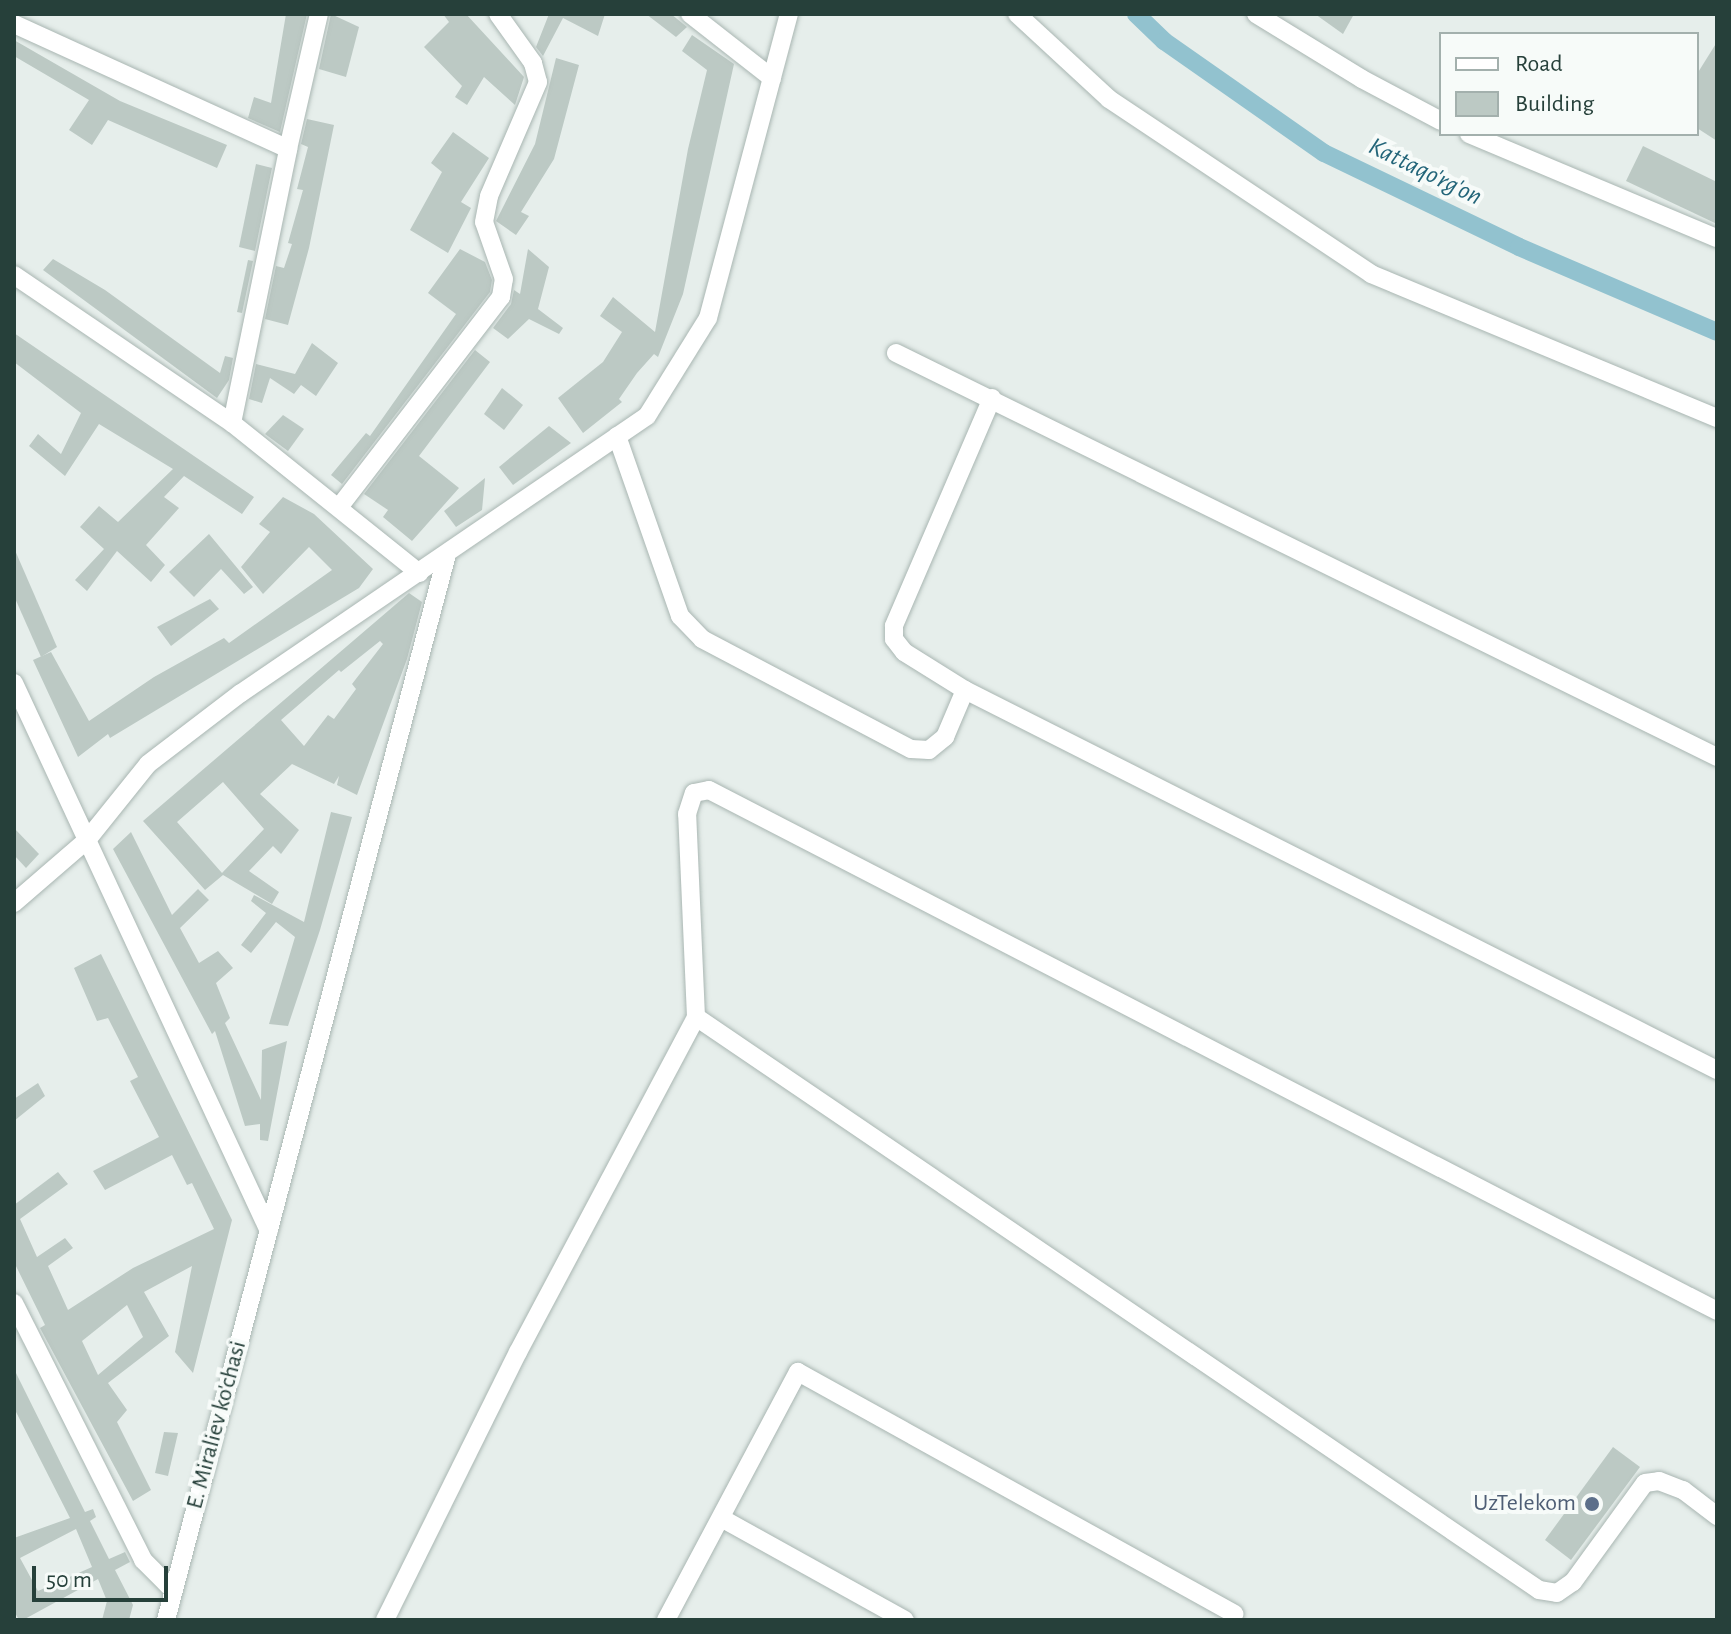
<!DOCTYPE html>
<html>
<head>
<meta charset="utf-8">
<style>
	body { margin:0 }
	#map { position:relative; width:1731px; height:1634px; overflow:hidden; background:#e6eeeb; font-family:"Alegreya Sans",sans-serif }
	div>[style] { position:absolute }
	.canal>* { height:18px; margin:-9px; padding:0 9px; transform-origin:9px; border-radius:9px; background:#92c2cf }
	.building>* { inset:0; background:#bcc9c4 }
	.roads { filter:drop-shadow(0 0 2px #a9b6b2) drop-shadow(0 0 2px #a9b6b2) }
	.minor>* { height:18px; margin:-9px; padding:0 9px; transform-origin:9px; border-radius:9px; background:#fff }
	.dots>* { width:22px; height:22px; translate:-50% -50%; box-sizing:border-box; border:4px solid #f7fbf9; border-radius:50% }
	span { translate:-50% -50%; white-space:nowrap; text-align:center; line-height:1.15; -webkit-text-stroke:8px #f7fbf9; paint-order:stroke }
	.street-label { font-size:24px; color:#26403a }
	.service-label { font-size:24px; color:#4e5e75 }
	.right { translate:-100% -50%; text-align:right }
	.water-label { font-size:26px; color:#236579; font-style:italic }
	.frame { position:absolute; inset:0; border:16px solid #26403a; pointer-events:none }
	.legend { position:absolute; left:1439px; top:32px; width:260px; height:104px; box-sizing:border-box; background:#f7fbf9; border:2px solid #a3b0ad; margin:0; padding:10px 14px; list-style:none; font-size:24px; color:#26403a }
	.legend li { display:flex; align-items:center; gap:16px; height:40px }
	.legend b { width:40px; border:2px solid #a3b0ad }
	.scale { position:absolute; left:32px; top:1566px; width:136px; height:36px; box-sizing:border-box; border:4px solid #26403a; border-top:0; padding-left:10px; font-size:24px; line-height:28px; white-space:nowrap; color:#26403a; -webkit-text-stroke:6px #f7fbf9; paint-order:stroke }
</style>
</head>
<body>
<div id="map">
	<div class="canal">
		<i style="left:1136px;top:14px;width:39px;rotate:44deg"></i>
		<i style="left:1164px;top:41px;width:195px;rotate:35deg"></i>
		<i style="left:1324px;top:153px;width:216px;rotate:25.7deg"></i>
		<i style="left:1519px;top:247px;width:215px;rotate:23.2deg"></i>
	</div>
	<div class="building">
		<i style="clip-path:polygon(286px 14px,307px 14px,280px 132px,248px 118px,254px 97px,271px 103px)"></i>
		<i style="clip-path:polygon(331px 14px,359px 27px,346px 77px,319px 69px)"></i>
		<i style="clip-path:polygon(443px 14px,466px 14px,524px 77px,515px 105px,484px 77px,467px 105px,455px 97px,462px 86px,424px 47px,449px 22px)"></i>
		<i style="clip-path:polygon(549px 14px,605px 14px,598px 36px,563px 18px,543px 56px,536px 47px)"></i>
		<i style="clip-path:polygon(646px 14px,671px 14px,687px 27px,676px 37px)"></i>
		<i style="clip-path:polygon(1315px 14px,1354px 14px,1343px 34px)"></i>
		<i style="clip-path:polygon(692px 35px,734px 64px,683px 294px,658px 357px,654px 354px,637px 373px,619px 399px,622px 402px,583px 433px,558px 398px,603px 362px,622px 332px,600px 316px,613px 297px,655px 332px,688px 149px,707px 70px,682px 51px)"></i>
		<i style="clip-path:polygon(14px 40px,120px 101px,227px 145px,217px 168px,108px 120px,92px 145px,69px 130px,89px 100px,14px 56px)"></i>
		<i style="clip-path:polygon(1717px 42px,1717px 141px,1697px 128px,1697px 74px)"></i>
		<i style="clip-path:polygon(556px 58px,579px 65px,554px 159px,521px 212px,529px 216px,516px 235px,496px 221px,535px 144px)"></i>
		<i style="clip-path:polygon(307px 119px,334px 125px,309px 248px,288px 325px,265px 319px,276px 266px,284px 268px,292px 244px,288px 243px,303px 190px,297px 189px,308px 147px,301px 144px)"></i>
		<i style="clip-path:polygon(453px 132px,489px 158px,461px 202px,471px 208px,448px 253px,410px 230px,442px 172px,431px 163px)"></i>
		<i style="clip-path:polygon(1643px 146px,1717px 182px,1717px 224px,1626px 181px)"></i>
		<i style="clip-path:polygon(256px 164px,272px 168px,255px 251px,239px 247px)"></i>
		<i style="clip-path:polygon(460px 249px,485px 262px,492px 280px,490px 292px,342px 484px,331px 475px,366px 433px,370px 436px,456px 314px,428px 293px)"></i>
		<i style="clip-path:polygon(528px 249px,549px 267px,538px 309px,563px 328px,559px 334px,529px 319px,508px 339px,493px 328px,511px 304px,514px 290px,520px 294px)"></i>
		<i style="clip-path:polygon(53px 259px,105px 290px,220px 373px,225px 356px,233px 358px,229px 380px,217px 398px,43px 270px)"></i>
		<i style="clip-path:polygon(248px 260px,253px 261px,242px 313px,237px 312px)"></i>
		<i style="clip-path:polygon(14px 333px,254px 497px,242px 514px,184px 476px,164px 497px,179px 508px,146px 545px,165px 565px,151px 582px,117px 551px,87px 591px,75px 580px,104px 549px,80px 527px,99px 506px,118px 522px,173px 469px,99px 424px,65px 476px,29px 446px,38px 434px,61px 454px,81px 413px,14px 362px)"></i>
		<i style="clip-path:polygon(312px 343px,338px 363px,316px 396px,301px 385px,294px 394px,270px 378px,262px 403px,249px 399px,256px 364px,295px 374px)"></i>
		<i style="clip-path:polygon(475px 350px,490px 362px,419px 456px,459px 488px,412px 541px,383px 517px,388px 510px,364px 494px)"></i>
		<i style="clip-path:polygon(502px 388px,523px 405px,504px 430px,484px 414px)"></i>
		<i style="clip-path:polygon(283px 415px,304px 429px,288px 451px,265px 434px)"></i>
		<i style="clip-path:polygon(549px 426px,571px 443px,513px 485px,499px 467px)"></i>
		<i style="clip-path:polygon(485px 478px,482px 510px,456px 527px,444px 511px)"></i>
		<i style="clip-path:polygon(283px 497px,314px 514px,373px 569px,359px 588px,110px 738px,108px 734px,78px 757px,33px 660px,51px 652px,89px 721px,154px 677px,224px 638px,229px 643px,332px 570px,309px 547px,263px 594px,241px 567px,270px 532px,259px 524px)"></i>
		<i style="clip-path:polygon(209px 534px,253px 587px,244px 594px,221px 569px,194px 597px,169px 572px)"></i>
		<i style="clip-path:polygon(14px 548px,57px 647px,41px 657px,14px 596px)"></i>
		<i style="clip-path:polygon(evenodd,409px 593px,422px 602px,407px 659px,357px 795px,337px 785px,339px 776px,334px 784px,292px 764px,260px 794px,299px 830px,281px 854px,273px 846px,249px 871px,279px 892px,272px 904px,223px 875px,205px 890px,143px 821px,409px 593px,380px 641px,383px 644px,352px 684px,356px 689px,334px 719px,328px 715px,304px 746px,281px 720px,339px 670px,341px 672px,380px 641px,409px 593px,223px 782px,264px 829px,222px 873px,177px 822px,223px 782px)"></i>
		<i style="clip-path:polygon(210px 599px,219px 609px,171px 646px,157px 627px)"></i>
		<i style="clip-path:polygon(331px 812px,352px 817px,320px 930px,288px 1026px,269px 1024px,295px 937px,276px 922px,251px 953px,241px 945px,266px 913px,251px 901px,254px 895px,304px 922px)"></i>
		<i style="clip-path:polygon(14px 828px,39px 854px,26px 868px,14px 855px)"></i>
		<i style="clip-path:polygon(131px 832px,172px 915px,198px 889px,209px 900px,180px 928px,199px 963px,218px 951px,233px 968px,216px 983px,230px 1018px,225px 1023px,261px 1100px,262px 1050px,287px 1041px,268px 1141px,260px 1140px,260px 1124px,245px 1126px,215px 1031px,212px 1034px,113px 849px)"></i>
		<i style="clip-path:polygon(evenodd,101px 954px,232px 1220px,193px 1373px,175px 1352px,192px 1266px,144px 1292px,169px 1336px,108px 1383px,127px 1410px,117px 1422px,151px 1490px,133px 1501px,40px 1328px,45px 1325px,14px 1262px,14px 1205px,58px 1172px,68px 1184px,20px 1219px,37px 1257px,65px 1238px,73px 1248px,48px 1266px,68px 1310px,133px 1268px,214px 1229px,192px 1183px,187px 1185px,172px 1155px,105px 1190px,93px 1171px,159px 1137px,130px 1081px,138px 1077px,108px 1018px,97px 1021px,74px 968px,101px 954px,127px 1305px,143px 1337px,98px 1375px,82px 1341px,127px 1305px)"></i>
		<i style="clip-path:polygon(38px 1083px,45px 1096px,14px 1121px,14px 1099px)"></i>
		<i style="clip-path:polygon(evenodd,14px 1369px,85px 1512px,93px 1509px,96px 1517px,90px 1521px,109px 1559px,125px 1552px,130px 1562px,115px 1570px,133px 1605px,129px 1620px,102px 1620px,107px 1601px,98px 1579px,23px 1620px,19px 1620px,14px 1611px,14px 1538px,70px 1518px,14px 1408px,14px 1369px,76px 1529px,92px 1567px,38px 1591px,20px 1558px,76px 1529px)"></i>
		<i style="clip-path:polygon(164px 1432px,178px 1433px,168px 1476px,155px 1473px)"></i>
		<i style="clip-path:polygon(1613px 1447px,1640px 1467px,1571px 1560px,1545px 1540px)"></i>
	</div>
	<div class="roads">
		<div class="minor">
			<i style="left:690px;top:14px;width:104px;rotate:38deg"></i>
			<i style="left:1017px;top:14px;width:125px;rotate:42.7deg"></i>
			<i style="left:1109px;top:99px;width:315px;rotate:33.7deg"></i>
			<i style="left:1371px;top:274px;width:375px;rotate:22.6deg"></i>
			<i style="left:1256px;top:14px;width:124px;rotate:31.5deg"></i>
			<i style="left:1362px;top:79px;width:89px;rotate:28deg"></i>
			<i style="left:14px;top:24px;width:301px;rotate:24.5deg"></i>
			<i style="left:1469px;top:134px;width:269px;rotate:22.8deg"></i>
			<i style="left:14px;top:275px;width:263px;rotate:34.2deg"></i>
			<i style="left:232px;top:423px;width:240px;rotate:38.7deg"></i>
			<i style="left:896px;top:353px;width:915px;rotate:26.2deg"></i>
			<i style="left:992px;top:398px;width:248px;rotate:113.3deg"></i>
			<i style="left:894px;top:626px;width:13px;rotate:90deg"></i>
			<i style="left:894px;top:639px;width:16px;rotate:52deg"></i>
			<i style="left:904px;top:652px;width:72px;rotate:31.9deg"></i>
			<i style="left:965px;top:690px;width:843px;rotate:26.81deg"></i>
			<i style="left:232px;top:423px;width:280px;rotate:-78.4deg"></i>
			<i style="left:288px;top:149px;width:139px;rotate:-77.1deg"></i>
			<i style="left:617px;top:436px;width:191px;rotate:70.7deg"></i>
			<i style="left:680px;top:616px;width:32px;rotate:46deg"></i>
			<i style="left:702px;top:639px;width:236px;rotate:27.8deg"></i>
			<i style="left:911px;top:749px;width:18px;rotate:3deg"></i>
			<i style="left:929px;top:750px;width:21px;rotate:-39deg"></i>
			<i style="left:945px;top:737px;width:51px;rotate:-66.9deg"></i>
			<i style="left:340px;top:506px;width:264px;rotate:-52.4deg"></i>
			<i style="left:501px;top:297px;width:18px;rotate:-81deg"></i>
			<i style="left:504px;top:279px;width:60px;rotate:-109.3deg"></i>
			<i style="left:484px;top:222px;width:26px;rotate:-79deg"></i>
			<i style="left:489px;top:196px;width:124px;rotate:-66.7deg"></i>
			<i style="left:538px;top:82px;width:20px;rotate:-105deg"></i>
			<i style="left:533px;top:63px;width:60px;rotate:-125.5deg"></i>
			<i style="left:14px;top:683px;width:604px;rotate:65.05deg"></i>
			<i style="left:14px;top:903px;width:96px;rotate:-40.8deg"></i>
			<i style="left:87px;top:840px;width:97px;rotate:-51.2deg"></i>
			<i style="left:148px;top:764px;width:117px;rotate:-37.4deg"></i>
			<i style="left:241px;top:693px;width:491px;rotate:-34.3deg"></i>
			<i style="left:647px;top:416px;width:115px;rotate:-58.1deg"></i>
			<i style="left:708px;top:318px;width:315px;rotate:-75.1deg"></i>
			<i style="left:696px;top:1017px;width:1019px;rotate:34.2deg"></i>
			<i style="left:1539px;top:1590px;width:18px;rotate:9deg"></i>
			<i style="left:1557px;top:1593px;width:19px;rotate:-35deg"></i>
			<i style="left:1573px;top:1582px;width:122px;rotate:-54deg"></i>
			<i style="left:1645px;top:1483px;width:14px;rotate:-8deg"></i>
			<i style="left:1659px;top:1481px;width:26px;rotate:21deg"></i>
			<i style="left:1683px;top:1490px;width:43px;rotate:37.4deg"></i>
			<i style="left:14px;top:1303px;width:288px;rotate:63.3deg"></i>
			<i style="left:143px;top:1560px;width:42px;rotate:45deg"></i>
			<i style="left:721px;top:1518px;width:210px;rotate:29deg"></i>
			<i style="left:166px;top:1620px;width:1102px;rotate:-75.23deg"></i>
			<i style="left:385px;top:1620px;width:299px;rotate:-63.6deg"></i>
			<i style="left:518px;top:1352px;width:379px;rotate:-62deg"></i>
			<i style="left:696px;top:1017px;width:203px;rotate:-92.5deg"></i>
			<i style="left:687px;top:814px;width:22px;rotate:-72deg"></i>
			<i style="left:694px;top:793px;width:15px;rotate:-11deg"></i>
			<i style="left:709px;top:790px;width:1135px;rotate:27.33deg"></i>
			<i style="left:666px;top:1620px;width:281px;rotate:-62deg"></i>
			<i style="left:798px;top:1372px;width:499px;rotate:29deg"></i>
		</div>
	</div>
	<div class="dots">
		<i style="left:1592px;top:1504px;background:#5c6f8a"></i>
	</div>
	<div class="street-label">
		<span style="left:217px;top:1425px;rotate:-75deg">E. Miraliev ko'chasi</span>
	</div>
	<div class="service-label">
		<span class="right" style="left:1576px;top:1504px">UzTelekom</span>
	</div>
	<div class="water-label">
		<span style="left:1425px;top:172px;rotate:26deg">Kattaqo'rg'on</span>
	</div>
	<div class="frame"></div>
	<ul class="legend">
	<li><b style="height:10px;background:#fff"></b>Road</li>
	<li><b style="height:22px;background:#bcc9c4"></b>Building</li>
	</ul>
	<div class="scale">50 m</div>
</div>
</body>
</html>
